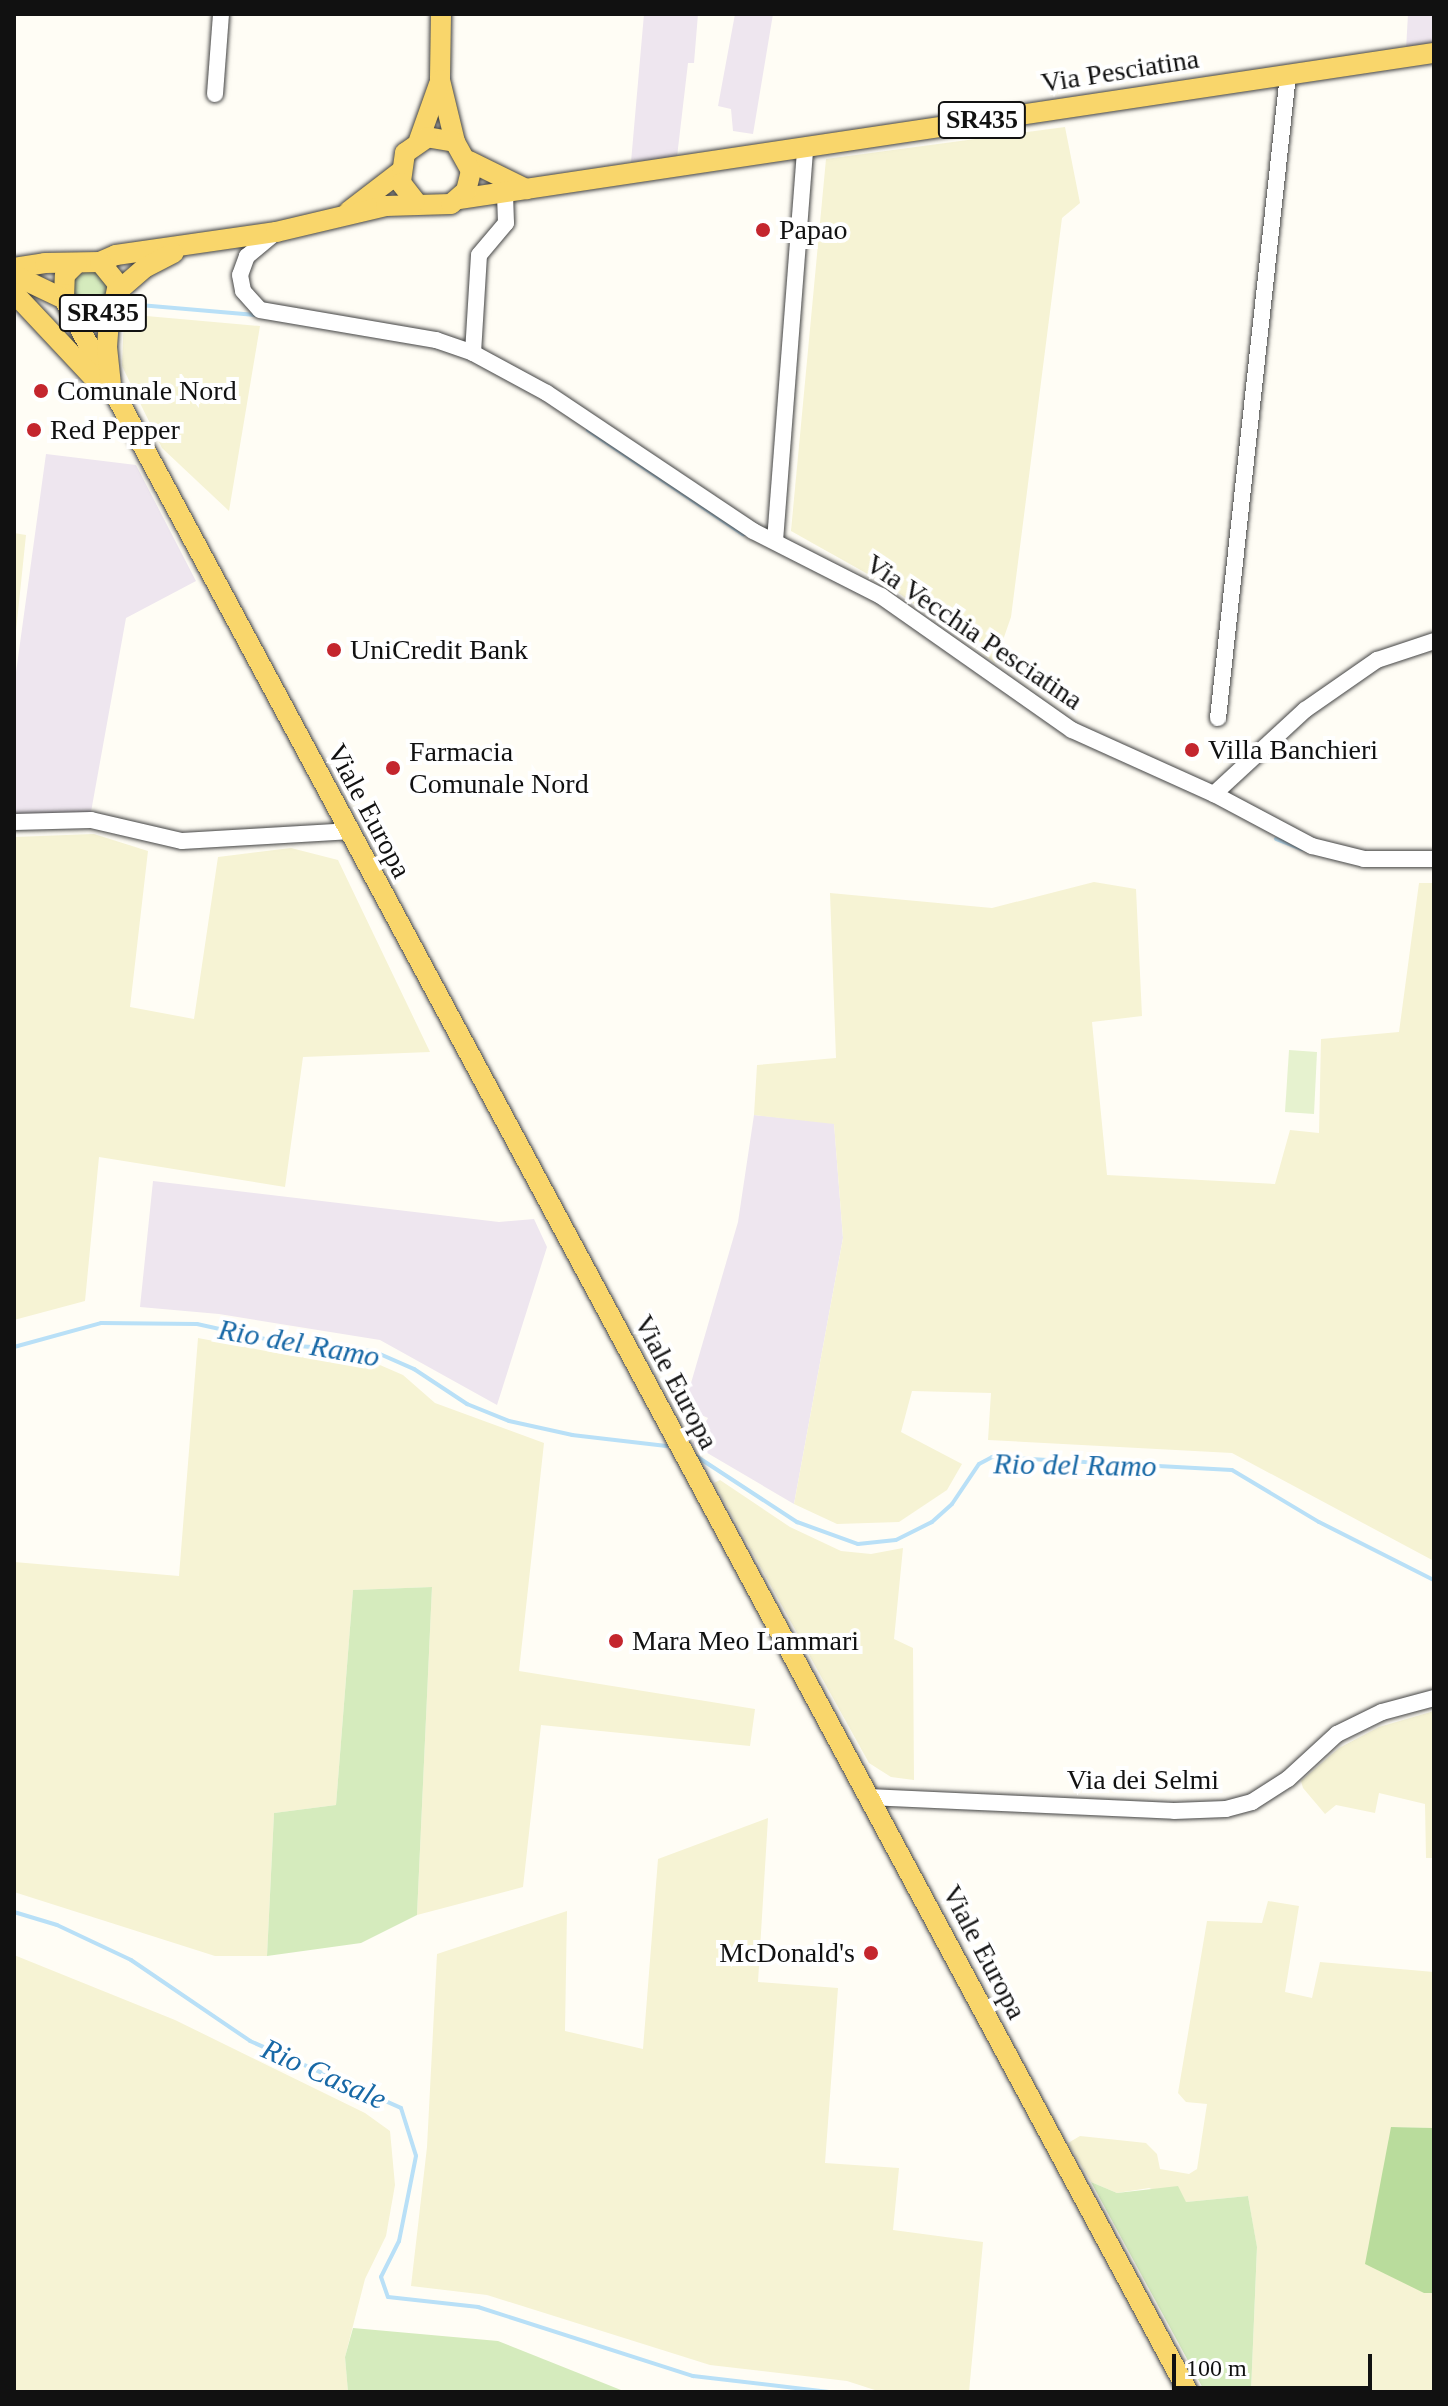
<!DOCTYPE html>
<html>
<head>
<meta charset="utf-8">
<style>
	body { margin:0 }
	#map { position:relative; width:1448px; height:2406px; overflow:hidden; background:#fffdf5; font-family:"Times New Roman",serif }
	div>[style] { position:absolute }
	.industrial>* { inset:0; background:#eee6ef }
	.farmland>* { inset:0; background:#f6f3d4 }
	.green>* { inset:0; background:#d5ebbd }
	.forest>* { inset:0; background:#b9dc9c }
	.pitch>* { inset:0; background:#e6f2cf }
	.stream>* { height:4px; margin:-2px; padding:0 2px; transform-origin:2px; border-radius:2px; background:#b9e0f7 }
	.roads { filter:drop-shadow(0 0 2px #444) drop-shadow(0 0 2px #444) }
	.minor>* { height:16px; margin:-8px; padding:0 8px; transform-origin:8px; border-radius:8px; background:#fff }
	.major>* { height:20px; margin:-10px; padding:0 10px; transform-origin:10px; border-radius:10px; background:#f9d66b }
	.dots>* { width:22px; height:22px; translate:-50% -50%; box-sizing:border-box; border:4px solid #fff; border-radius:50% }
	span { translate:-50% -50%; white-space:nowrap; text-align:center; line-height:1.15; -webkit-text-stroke:8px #fff; paint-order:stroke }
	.shield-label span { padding:2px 6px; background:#fff; border:2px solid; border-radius:6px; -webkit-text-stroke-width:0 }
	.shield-label { font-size:26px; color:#111; font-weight:700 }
	.street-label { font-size:28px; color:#111 }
	.poi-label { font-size:28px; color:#111 }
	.left { translate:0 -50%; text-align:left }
	.right { translate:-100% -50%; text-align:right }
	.water-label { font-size:30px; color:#1768a6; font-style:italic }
	.frame { position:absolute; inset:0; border:16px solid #111; pointer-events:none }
	.scale { position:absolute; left:1172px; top:2354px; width:200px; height:36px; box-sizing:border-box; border:4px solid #111; border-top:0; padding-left:10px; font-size:24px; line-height:28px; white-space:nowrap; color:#111; -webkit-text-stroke:6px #fff; paint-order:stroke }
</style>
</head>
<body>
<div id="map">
	<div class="industrial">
		<i style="clip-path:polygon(644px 14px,698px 14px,694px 63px,688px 63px,677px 157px,631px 162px)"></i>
		<i style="clip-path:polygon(735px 14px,773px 14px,753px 134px,733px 131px,731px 109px,718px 106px)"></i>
		<i style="clip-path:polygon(1408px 14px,1434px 14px,1434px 45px,1406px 50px)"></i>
		<i style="clip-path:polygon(46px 454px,136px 465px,196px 581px,126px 618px,91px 812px,14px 817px,14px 687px)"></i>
		<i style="clip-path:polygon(754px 1115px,834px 1123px,843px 1238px,794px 1504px,692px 1444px,708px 1418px,684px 1407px,738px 1222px)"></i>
		<i style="clip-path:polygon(153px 1181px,499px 1222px,534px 1219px,547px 1247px,497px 1405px,380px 1340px,219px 1314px,140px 1307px)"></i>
	</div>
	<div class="farmland">
		<i style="clip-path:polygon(1065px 127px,1080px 203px,1062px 218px,1011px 617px,995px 663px,889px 586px,791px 531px,826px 159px)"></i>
		<i style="clip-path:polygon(124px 314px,260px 326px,229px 511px,162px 448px,122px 366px)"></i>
		<i style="clip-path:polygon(14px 533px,26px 535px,14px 650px)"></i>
		<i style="clip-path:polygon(94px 834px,148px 851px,130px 1007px,194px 1019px,218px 857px,291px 848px,338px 860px,430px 1052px,303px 1057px,285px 1187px,99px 1157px,85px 1301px,14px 1320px,14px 837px)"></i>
		<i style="clip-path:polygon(1094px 882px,1136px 889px,1142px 1016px,1092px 1022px,1107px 1175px,1275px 1184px,1290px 1130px,1319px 1133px,1321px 1039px,1399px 1032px,1419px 883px,1434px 883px,1434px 1561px,1232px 1453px,988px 1440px,991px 1393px,912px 1391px,901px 1432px,962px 1464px,947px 1490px,899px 1522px,837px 1524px,794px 1504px,843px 1238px,834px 1124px,754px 1115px,757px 1065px,836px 1058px,830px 893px,992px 908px)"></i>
		<i style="clip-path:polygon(198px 1338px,292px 1356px,373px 1362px,403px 1375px,435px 1403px,544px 1443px,519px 1671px,755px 1709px,750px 1746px,541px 1725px,523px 1887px,417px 1915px,432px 1587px,353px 1590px,336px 1805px,274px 1813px,267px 1956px,215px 1956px,14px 1892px,14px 1562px,179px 1576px)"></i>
		<i style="clip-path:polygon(720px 1480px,790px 1527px,841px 1551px,871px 1554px,903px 1548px,894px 1639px,913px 1648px,914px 1780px,891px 1777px,869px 1763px,714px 1483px)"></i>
		<i style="clip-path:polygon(1434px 1711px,1434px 1858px,1426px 1858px,1425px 1804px,1379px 1793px,1375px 1813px,1336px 1805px,1325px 1814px,1303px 1788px,1301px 1781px,1339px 1748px,1379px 1727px)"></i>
		<i style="clip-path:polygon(768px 1818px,758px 1982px,838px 1988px,825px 2163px,899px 2168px,893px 2230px,983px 2242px,969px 2392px,881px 2392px,847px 2381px,710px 2365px,487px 2295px,411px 2286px,427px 2147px,437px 1954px,567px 1911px,565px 2031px,643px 2049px,658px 1859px)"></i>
		<i style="clip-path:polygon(1268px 1901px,1299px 1906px,1285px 1992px,1312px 1998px,1320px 1962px,1434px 1972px,1434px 2128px,1391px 2127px,1424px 2293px,1434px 2293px,1434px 2392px,1251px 2392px,1257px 2248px,1248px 2196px,1186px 2202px,1149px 2188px,1117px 2193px,1091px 2182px,1068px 2143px,1080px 2136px,1146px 2143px,1157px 2154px,1160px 2169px,1189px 2174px,1197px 2169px,1207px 2104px,1186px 2102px,1178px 2093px,1207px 1921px,1262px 1923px)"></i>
		<i style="clip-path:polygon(14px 1955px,175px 2020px,365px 2113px,390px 2131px,395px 2185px,386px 2236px,365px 2279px,345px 2357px,348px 2392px,14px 2392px)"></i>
	</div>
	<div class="green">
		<i style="clip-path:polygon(92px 268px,110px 286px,103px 305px,77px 306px,69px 281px)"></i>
		<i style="clip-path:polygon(432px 1587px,417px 1915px,361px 1943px,267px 1956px,274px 1813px,336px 1805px,353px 1590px)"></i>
		<i style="clip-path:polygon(1091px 2182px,1117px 2193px,1178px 2186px,1186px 2202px,1248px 2196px,1257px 2247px,1251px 2392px,1205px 2392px)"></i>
		<i style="clip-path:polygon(353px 2328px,498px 2341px,626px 2392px,348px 2392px,345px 2357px)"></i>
	</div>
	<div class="forest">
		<i style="clip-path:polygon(1391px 2127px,1434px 2128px,1434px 2293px,1424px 2293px,1365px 2264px)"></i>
	</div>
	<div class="pitch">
		<i style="clip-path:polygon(1289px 1050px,1317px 1052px,1314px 1114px,1285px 1112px)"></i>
	</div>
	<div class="stream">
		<i style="left:128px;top:304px;width:128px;rotate:4.9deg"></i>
		<i style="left:588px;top:430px;width:187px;rotate:33.9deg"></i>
		<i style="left:1276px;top:839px;width:28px;rotate:21deg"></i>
		<i style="left:14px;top:1347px;width:90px;rotate:-15.4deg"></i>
		<i style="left:101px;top:1323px;width:96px;rotate:0.6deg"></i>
		<i style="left:197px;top:1324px;width:102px;rotate:12.4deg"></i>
		<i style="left:297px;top:1346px;width:76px;rotate:3.8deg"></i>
		<i style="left:373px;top:1351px;width:45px;rotate:23.7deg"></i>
		<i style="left:414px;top:1369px;width:64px;rotate:33.4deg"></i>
		<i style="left:467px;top:1404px;width:45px;rotate:22deg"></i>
		<i style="left:509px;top:1421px;width:65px;rotate:12.5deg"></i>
		<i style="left:572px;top:1435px;width:95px;rotate:6.7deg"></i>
		<i style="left:696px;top:1456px;width:121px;rotate:33.2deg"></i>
		<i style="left:797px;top:1522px;width:65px;rotate:19.8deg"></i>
		<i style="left:858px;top:1544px;width:38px;rotate:-6deg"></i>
		<i style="left:896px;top:1540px;width:40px;rotate:-26.6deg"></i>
		<i style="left:932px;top:1522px;width:27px;rotate:-42deg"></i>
		<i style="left:952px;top:1504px;width:48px;rotate:-56deg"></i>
		<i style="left:979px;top:1464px;width:15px;rotate:-28deg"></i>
		<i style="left:992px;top:1457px;width:240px;rotate:3.1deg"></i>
		<i style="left:1232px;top:1470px;width:101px;rotate:30.9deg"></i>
		<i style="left:1319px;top:1522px;width:129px;rotate:26.8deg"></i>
		<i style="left:14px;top:1912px;width:45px;rotate:16.8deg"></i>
		<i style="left:57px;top:1925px;width:82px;rotate:25.3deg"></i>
		<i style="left:131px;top:1960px;width:144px;rotate:34.2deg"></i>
		<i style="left:250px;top:2041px;width:165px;rotate:23.9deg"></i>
		<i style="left:401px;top:2108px;width:50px;rotate:72.6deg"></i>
		<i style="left:416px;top:2156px;width:87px;rotate:101.3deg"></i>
		<i style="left:399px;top:2241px;width:40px;rotate:116.6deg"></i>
		<i style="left:381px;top:2277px;width:21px;rotate:71deg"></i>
		<i style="left:388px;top:2297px;width:91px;rotate:6.3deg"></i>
		<i style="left:478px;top:2307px;width:226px;rotate:17.8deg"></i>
		<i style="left:693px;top:2376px;width:137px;rotate:6.7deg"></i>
	</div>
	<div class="roads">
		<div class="minor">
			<i style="left:215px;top:94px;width:80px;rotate:-85.7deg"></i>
			<i style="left:276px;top:232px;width:38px;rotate:140deg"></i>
			<i style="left:247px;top:256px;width:20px;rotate:110deg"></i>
			<i style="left:240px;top:275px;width:16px;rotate:79deg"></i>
			<i style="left:243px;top:291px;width:25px;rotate:48deg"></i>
			<i style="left:260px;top:310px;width:179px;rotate:9.7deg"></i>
			<i style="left:436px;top:340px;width:39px;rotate:19deg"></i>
			<i style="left:473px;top:353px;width:84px;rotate:28.4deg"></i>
			<i style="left:547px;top:393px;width:248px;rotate:33.8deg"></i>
			<i style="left:753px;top:531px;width:144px;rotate:26.9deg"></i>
			<i style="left:881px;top:596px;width:233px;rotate:35.1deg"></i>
			<i style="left:1072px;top:730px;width:156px;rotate:24.3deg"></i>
			<i style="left:1214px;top:794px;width:111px;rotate:28deg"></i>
			<i style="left:1312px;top:846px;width:54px;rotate:14deg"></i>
			<i style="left:1364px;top:859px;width:70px"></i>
			<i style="left:473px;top:353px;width:98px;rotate:-86.5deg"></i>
			<i style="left:479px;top:255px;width:42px;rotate:-49.8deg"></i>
			<i style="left:506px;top:223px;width:30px;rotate:-92deg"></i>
			<i style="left:775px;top:541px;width:395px;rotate:-85.6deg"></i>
			<i style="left:1218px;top:718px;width:647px;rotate:-83.79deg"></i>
			<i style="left:1214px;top:794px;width:124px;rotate:-42.7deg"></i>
			<i style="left:1305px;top:710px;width:88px;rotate:-34.8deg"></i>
			<i style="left:1377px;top:660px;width:60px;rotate:-18.4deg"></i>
			<i style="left:14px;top:822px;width:77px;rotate:-1.5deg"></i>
			<i style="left:91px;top:820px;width:93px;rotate:13deg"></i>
			<i style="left:182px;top:841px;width:166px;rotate:-3.4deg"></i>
			<i style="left:868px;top:1797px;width:306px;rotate:2.6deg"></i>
			<i style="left:1174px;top:1811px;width:52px;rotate:-2.2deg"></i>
			<i style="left:1226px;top:1809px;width:27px;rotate:-15deg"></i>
			<i style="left:1252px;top:1802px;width:43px;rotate:-32.6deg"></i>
			<i style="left:1288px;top:1779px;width:67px;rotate:-42.6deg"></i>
			<i style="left:1337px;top:1734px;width:50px;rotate:-26.1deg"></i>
			<i style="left:1382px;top:1712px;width:54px;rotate:-15.1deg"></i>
		</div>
		<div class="major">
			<i style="left:441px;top:14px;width:66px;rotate:90.9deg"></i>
			<i style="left:440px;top:80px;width:64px;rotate:76.4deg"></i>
			<i style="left:419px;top:140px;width:59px;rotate:-70.3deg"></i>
			<i style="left:469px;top:161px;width:64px;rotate:26.2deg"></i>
			<i style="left:459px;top:199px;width:986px;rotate:-8.52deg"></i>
			<i style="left:349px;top:211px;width:64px;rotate:-37.4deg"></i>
			<i style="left:100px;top:262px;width:17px;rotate:-24deg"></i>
			<i style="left:116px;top:255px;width:162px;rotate:-8.2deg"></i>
			<i style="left:276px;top:232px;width:113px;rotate:-13.3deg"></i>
			<i style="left:386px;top:206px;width:65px;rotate:-1.8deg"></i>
			<i style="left:451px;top:204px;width:20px;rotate:-41deg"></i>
			<i style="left:466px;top:191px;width:21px;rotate:-76deg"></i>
			<i style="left:471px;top:171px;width:33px;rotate:-119deg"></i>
			<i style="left:455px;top:142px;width:27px;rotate:-170deg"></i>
			<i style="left:428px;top:137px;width:28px;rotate:145deg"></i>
			<i style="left:405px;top:153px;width:30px;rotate:98deg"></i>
			<i style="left:401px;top:183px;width:23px;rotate:52deg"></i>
			<i style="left:14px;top:268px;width:31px;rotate:-9deg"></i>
			<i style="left:45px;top:263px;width:55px;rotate:-1deg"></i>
			<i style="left:100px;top:262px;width:28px;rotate:51deg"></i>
			<i style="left:118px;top:284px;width:19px;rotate:102deg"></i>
			<i style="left:114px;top:303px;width:13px;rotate:138deg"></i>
			<i style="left:104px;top:312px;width:23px;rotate:173deg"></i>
			<i style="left:81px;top:315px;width:23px;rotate:-137deg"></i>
			<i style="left:64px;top:299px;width:24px;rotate:-88deg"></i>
			<i style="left:65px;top:275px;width:17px;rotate:-45deg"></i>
			<i style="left:14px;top:275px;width:55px;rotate:25.6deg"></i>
			<i style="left:64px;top:299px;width:2376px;rotate:61.76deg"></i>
			<i style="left:118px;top:291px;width:37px;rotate:-41deg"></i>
			<i style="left:146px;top:267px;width:31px;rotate:-27deg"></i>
			<i style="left:14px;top:293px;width:114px;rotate:46.8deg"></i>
			<i style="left:110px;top:307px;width:40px;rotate:94.3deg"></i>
			<i style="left:107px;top:347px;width:36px;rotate:84deg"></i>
		</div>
	</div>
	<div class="dots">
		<i style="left:763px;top:230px;background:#c4262e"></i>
		<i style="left:41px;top:391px;background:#c4262e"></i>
		<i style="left:34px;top:430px;background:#c4262e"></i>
		<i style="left:334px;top:650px;background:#c4262e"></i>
		<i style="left:1192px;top:750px;background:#c4262e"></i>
		<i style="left:393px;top:768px;background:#c4262e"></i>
		<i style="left:616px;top:1641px;background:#c4262e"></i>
		<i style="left:871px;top:1953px;background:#c4262e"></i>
	</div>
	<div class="shield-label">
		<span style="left:982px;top:120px">SR435</span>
		<span style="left:103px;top:313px">SR435</span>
	</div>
	<div class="street-label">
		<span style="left:1120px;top:71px;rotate:-9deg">Via Pesciatina</span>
		<span style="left:974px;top:632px;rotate:34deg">Via Vecchia Pesciatina</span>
		<span style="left:369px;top:811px;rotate:62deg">Viale Europa</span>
		<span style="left:676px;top:1382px;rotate:62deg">Viale Europa</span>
		<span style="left:1143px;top:1780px">Via dei Selmi</span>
		<span style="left:984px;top:1952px;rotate:62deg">Viale Europa</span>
	</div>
	<div class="poi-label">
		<span class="left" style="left:779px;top:230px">Papao</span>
		<span class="left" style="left:57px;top:391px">Comunale Nord</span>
		<span class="left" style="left:50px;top:430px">Red Pepper</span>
		<span class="left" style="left:350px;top:650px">UniCredit Bank</span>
		<span class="left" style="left:1208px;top:750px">Villa Banchieri</span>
		<span class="left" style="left:409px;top:768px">Farmacia<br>Comunale Nord</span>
		<span class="left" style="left:632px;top:1641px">Mara Meo Lammari</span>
		<span class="right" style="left:855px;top:1953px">McDonald's</span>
	</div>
	<div class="water-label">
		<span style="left:299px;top:1343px;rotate:10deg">Rio del Ramo</span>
		<span style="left:1075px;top:1465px;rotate:1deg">Rio del Ramo</span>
		<span style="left:324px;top:2074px;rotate:24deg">Rio Casale</span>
	</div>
	<div class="frame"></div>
	<div class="scale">100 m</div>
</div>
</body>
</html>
